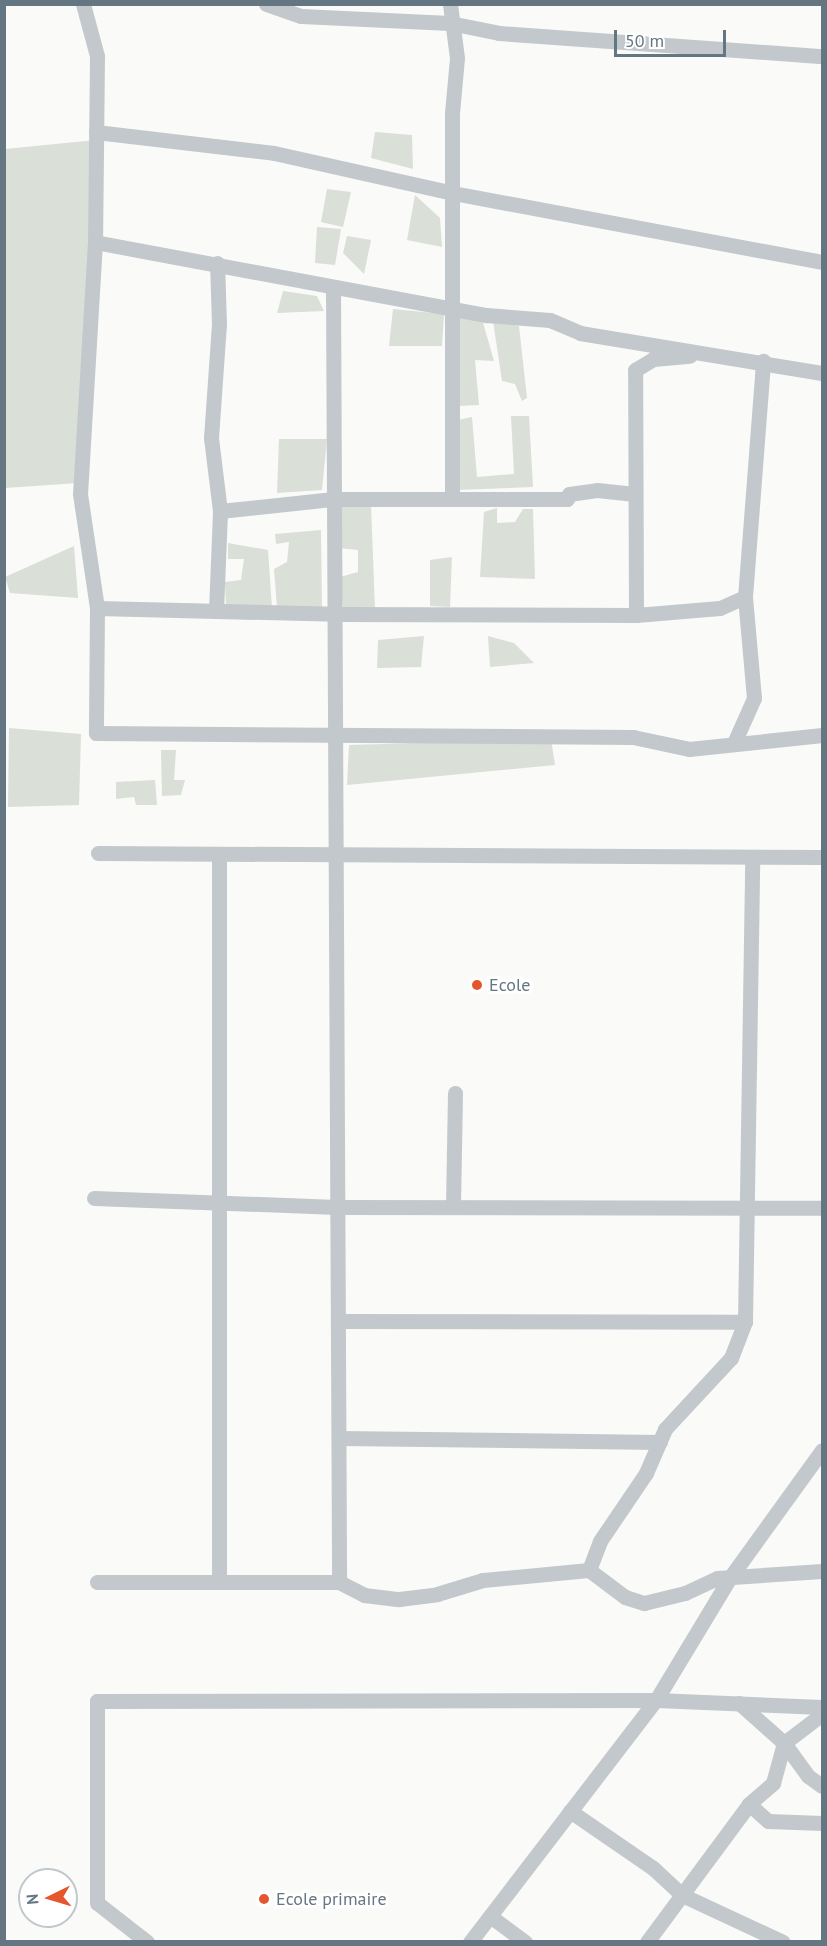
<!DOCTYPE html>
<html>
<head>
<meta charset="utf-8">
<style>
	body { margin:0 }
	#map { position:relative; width:827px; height:1946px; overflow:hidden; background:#fafaf8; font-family:"PT Sans",sans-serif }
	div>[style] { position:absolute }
	.green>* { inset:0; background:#dadfd7 }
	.minor>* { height:15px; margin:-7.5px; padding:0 7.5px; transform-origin:7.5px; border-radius:7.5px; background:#c3c8cc }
	.dots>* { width:16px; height:16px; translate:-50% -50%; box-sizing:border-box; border:3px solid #fff; border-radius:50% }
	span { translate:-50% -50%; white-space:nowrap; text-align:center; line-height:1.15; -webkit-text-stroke:6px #fff; paint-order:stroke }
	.poi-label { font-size:18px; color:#657683 }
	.left { translate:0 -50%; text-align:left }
	.frame { position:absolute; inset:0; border:6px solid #657683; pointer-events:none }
	.north { position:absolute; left:18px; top:1868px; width:60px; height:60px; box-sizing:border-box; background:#fff; border:2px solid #c1c8cd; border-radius:50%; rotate:265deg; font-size:16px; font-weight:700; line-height:24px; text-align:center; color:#657683 }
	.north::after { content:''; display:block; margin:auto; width:21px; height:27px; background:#e4572e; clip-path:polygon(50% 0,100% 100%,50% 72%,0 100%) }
	.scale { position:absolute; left:614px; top:30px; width:112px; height:27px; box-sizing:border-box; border:3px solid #657683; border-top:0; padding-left:8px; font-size:18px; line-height:21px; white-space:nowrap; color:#657683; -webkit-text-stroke:4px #fff; paint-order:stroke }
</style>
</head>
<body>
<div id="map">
	<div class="green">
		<i style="clip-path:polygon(375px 132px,412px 135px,413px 169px,371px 158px)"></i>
		<i style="clip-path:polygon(96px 140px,78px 483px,5px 488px,5px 149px)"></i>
		<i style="clip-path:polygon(327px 189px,351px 192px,343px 227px,321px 222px)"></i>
		<i style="clip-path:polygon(415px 195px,440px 218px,442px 247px,407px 240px)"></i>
		<i style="clip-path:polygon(317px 227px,341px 229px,335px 265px,315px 263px)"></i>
		<i style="clip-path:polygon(347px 236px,371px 240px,364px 274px,343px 253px)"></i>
		<i style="clip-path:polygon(283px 291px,317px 296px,324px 311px,277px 313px)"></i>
		<i style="clip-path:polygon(393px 309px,444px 314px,442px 346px,389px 346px)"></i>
		<i style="clip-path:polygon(458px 314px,482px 319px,494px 361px,475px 360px,479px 405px,458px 406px)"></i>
		<i style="clip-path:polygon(493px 321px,519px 326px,527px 398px,522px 401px,515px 384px,502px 381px)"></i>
		<i style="clip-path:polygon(511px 416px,529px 416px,533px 487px,457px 490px,458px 420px,472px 417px,477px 477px,514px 474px)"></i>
		<i style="clip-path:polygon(279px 439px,327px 439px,322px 490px,277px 493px)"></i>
		<i style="clip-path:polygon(340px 505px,371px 505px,375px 609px,343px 608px,340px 577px,358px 572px,358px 550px,339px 548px)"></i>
		<i style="clip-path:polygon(497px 508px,497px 523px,515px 522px,523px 509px,533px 509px,535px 579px,480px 577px,484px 512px)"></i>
		<i style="clip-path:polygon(321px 530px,322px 607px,277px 607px,274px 569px,287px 562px,289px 542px,276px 544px,275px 534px)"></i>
		<i style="clip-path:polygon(228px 543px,268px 550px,272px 608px,226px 607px,225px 582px,241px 580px,244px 559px,228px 559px)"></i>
		<i style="clip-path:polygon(74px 546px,78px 598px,10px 593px,5px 577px)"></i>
		<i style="clip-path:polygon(452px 557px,450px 607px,430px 606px,430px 560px)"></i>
		<i style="clip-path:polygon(424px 636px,421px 667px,377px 668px,378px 640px)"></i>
		<i style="clip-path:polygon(488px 636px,514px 643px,534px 663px,490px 667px)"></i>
		<i style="clip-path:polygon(9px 728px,81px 734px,79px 805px,8px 807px)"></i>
		<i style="clip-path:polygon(551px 739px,555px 765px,347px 785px,349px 745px)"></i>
		<i style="clip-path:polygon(161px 750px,176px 750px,174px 780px,185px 780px,181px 795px,162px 796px)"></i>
		<i style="clip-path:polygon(155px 780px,157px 805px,136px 805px,134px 797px,116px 799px,116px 782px)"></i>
	</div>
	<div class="minor">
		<i style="left:83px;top:4px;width:54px;rotate:74.9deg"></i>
		<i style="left:97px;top:56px;width:186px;rotate:90.6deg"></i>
		<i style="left:95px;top:242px;width:252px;rotate:93.4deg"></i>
		<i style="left:80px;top:494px;width:115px;rotate:81.5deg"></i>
		<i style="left:97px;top:608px;width:125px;rotate:90.5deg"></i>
		<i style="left:96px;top:733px;width:537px;rotate:0.43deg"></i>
		<i style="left:633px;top:737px;width:57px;rotate:12.1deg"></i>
		<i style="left:689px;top:749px;width:134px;rotate:-6deg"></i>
		<i style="left:266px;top:4px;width:37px;rotate:19deg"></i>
		<i style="left:301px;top:16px;width:149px;rotate:2.7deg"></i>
		<i style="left:450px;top:23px;width:50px;rotate:11.5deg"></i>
		<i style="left:499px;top:33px;width:324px;rotate:4.1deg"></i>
		<i style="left:450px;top:4px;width:54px;rotate:82.6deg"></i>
		<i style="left:457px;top:58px;width:55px;rotate:95.2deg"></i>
		<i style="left:452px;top:113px;width:384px;rotate:90deg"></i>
		<i style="left:96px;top:132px;width:179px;rotate:6.7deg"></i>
		<i style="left:274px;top:153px;width:183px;rotate:12.6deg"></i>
		<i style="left:453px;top:193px;width:375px;rotate:10.6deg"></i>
		<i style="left:95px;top:242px;width:398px;rotate:10.6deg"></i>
		<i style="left:486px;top:315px;width:64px;rotate:4.5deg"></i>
		<i style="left:550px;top:320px;width:33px;rotate:23deg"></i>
		<i style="left:580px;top:333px;width:245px;rotate:9.4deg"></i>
		<i style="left:333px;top:287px;width:1295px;rotate:89.73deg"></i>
		<i style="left:220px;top:511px;width:114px;rotate:-6.1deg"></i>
		<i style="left:333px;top:499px;width:234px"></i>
		<i style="left:567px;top:499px;width:5px;rotate:-68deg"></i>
		<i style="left:569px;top:494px;width:28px;rotate:-8deg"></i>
		<i style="left:597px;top:490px;width:38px;rotate:6deg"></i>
		<i style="left:97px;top:608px;width:238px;rotate:1.4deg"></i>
		<i style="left:335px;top:614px;width:301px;rotate:0.2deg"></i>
		<i style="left:636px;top:615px;width:84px;rotate:-4.8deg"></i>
		<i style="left:720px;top:608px;width:27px;rotate:-24deg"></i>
		<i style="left:216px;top:611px;width:100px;rotate:-87.7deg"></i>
		<i style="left:220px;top:511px;width:74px;rotate:-97deg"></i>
		<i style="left:211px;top:438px;width:113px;rotate:-86deg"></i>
		<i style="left:219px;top:325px;width:62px;rotate:-91.8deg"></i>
		<i style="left:636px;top:615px;width:245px;rotate:-90.2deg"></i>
		<i style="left:635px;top:370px;width:21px;rotate:-31deg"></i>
		<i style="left:653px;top:359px;width:37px;rotate:-5deg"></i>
		<i style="left:734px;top:743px;width:49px;rotate:-66deg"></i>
		<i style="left:754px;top:698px;width:101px;rotate:-95.1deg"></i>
		<i style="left:745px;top:597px;width:237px;rotate:-85.6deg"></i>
		<i style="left:98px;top:853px;width:724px;rotate:0.32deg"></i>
		<i style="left:219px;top:856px;width:726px;rotate:90deg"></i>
		<i style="left:94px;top:1198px;width:243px;rotate:2.1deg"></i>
		<i style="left:337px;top:1207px;width:485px;rotate:0.1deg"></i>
		<i style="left:453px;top:1207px;width:114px;rotate:-89deg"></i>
		<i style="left:338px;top:1321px;width:407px;rotate:0.1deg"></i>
		<i style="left:339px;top:1438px;width:321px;rotate:0.7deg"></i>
		<i style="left:589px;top:1570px;width:31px;rotate:-69deg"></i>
		<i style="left:600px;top:1541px;width:82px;rotate:-55.9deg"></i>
		<i style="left:646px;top:1473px;width:48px;rotate:-66.6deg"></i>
		<i style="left:665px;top:1429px;width:97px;rotate:-47.1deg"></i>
		<i style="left:731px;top:1358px;width:39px;rotate:-69deg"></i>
		<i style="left:745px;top:1322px;width:465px;rotate:-89.1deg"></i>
		<i style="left:97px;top:1582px;width:242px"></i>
		<i style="left:339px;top:1582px;width:28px;rotate:27deg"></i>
		<i style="left:364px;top:1595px;width:35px;rotate:7deg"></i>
		<i style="left:399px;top:1599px;width:38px;rotate:-7deg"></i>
		<i style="left:437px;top:1594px;width:48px;rotate:-16.9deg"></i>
		<i style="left:483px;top:1580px;width:106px;rotate:-5.4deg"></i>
		<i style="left:589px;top:1570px;width:45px;rotate:36.9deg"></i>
		<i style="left:625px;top:1597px;width:20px;rotate:18deg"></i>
		<i style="left:644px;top:1603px;width:42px;rotate:-13.7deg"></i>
		<i style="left:685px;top:1593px;width:35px;rotate:-25deg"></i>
		<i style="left:717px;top:1578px;width:105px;rotate:-3.8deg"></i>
		<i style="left:739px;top:1703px;width:60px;rotate:41.6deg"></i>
		<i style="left:784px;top:1743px;width:41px;rotate:54deg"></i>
		<i style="left:808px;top:1776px;width:17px;rotate:36deg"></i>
		<i style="left:749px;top:1804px;width:25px;rotate:42deg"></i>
		<i style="left:768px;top:1821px;width:54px;rotate:2.1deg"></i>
		<i style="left:570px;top:1811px;width:101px;rotate:34.5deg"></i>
		<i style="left:653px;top:1868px;width:40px;rotate:43deg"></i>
		<i style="left:682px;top:1895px;width:111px;rotate:25deg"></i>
		<i style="left:490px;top:1916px;width:44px;rotate:36.6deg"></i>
		<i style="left:147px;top:1942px;width:63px;rotate:-142deg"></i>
		<i style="left:97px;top:1903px;width:202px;rotate:-90deg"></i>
		<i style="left:97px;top:1701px;width:559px;rotate:-0.1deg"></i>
		<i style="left:656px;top:1700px;width:166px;rotate:2.4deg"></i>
		<i style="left:470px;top:1942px;width:305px;rotate:-52.5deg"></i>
		<i style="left:656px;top:1700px;width:141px;rotate:-58.9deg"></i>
		<i style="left:729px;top:1579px;width:159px;rotate:-54.2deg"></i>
		<i style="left:647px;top:1942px;width:172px;rotate:-53.5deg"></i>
		<i style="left:749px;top:1804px;width:32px;rotate:-41deg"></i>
		<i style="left:773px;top:1783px;width:41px;rotate:-74.6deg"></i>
		<i style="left:784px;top:1743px;width:48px;rotate:-37.3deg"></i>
	</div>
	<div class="dots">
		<i style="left:477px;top:985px;background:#e4572e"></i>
		<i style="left:264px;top:1899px;background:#e4572e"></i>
	</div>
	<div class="poi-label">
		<span class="left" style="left:489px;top:985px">Ecole</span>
		<span class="left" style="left:276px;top:1899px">Ecole primaire</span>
	</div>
	<div class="frame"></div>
	<div class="north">N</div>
	<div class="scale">50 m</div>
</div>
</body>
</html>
